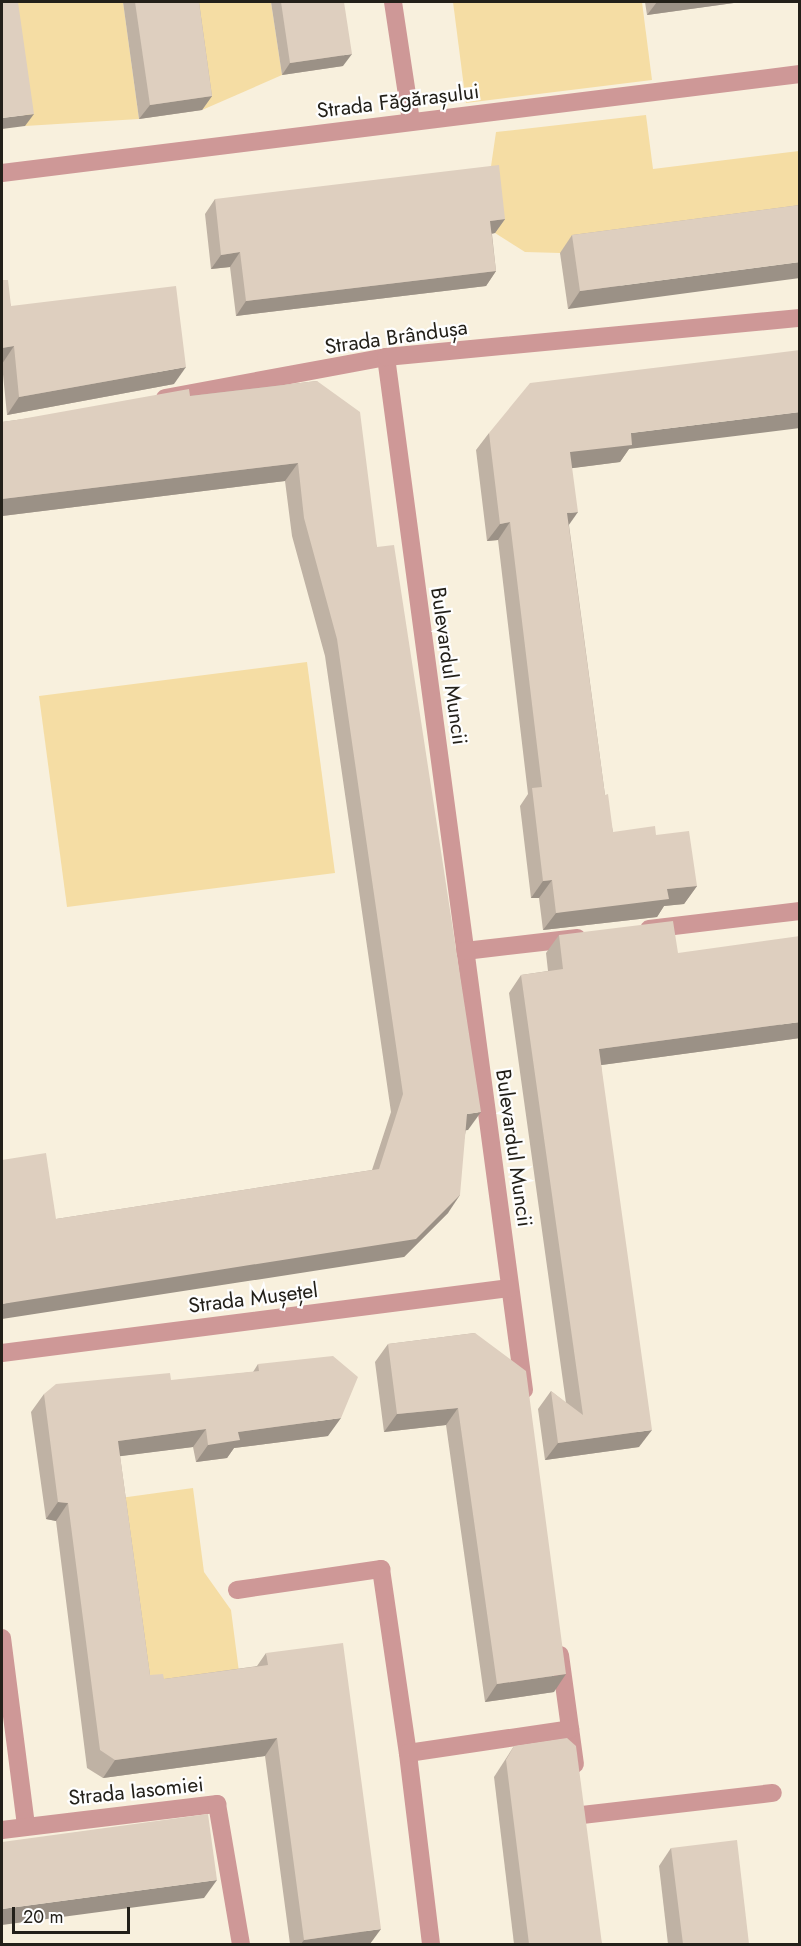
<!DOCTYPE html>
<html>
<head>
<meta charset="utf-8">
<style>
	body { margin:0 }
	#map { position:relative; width:801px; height:1946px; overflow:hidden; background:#f8f0dd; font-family:Jost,sans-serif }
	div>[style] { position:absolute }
	.green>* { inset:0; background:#f5dda4 }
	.minor>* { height:18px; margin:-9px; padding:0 9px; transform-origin:9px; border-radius:9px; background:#ce9897 }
	.wall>* { inset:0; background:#bfb2a4 }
	.shaded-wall>* { inset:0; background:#9b9186 }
	.building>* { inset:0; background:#decfbf }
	span { translate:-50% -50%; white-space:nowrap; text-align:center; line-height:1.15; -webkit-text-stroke:4.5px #fefefe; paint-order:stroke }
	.street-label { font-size:21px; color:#232019 }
	.frame { position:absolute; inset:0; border:3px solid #232019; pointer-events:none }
	.scale { position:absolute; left:12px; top:1907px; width:118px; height:27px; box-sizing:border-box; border:3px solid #232019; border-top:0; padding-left:8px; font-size:18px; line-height:21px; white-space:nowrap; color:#232019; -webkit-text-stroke:4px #fefefe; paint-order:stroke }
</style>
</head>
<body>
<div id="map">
	<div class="green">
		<i style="clip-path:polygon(8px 2px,123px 2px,139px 119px,25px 126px)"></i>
		<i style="clip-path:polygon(186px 2px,271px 2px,282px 75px,202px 110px)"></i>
		<i style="clip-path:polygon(453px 2px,642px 2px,652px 80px,466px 103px)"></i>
		<i style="clip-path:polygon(646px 115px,653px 169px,799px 151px,799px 221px,560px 253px,525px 252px,495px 233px,489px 180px,496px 132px)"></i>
		<i style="clip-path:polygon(307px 662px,335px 873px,67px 907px,39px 696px)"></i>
		<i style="clip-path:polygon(193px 1488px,204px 1572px,231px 1610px,239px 1672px,152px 1703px,113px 1499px)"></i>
	</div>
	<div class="minor">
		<i style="left:393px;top:2px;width:120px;rotate:81.4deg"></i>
		<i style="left:2px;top:173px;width:804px;rotate:-7.07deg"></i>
		<i style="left:386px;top:357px;width:1042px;rotate:82.39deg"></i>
		<i style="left:165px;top:398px;width:225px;rotate:-10.5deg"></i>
		<i style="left:386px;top:357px;width:416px;rotate:-5.4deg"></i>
		<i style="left:649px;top:929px;width:152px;rotate:-6.8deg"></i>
		<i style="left:465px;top:951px;width:113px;rotate:-6.6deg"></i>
		<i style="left:2px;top:1353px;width:512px;rotate:-7.29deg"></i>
		<i style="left:237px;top:1590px;width:146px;rotate:-8.3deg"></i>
		<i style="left:381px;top:1569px;width:186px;rotate:81.7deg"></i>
		<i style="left:2px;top:1638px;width:190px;rotate:82.7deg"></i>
		<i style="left:560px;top:1655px;width:110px;rotate:82.2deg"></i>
		<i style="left:582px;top:1815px;width:192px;rotate:-6.6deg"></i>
		<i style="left:2px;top:1830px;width:217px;rotate:-6.9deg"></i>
		<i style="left:217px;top:1804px;width:142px;rotate:80.3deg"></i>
		<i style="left:431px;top:1944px;width:192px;rotate:-96.9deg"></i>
		<i style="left:408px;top:1753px;width:164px;rotate:-8.4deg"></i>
	</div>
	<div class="wall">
		<i style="clip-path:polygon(123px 2px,199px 2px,212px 96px,202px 110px,139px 119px)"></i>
		<i style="clip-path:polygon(271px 2px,344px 2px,343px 66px,282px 75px)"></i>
		<i style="clip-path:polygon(645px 2px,741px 2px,647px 15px)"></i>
		<i style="clip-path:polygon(215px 199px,505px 219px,495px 233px,492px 234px,496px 271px,486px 286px,236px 316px,230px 267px,211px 269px,205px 214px)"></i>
		<i style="clip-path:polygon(800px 205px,568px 309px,560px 253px,572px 235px)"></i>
		<i style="clip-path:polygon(2px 280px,11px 306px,174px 384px,7px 415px,2px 364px)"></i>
		<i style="clip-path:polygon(317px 381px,377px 547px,468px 1130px,466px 1130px,448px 1213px,404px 1257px,56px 1219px,372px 1170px,391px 1112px,325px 656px,292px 536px,285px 481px,2px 516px,2px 422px,190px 396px)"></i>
		<i style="clip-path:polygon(489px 433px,629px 449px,620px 462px,572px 468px,569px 525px,605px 795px,613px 832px,656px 835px,697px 886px,684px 904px,664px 906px,657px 917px,543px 930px,539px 898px,531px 898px,520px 806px,528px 794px,498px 540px,487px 541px,476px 450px)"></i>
		<i style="clip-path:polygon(559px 935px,678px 953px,800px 1038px,601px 1065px,639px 1447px,545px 1460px,538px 1409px,551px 1391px,566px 1403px,509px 993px,521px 975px,548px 971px,546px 953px)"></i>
		<i style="clip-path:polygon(475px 1333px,554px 1692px,485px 1702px,446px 1425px,384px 1432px,375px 1362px,388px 1344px)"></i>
		<i style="clip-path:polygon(258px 1364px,328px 1436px,234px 1448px,227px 1458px,196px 1462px,193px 1447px,120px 1456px,150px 1675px,164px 1679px,257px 1666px,266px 1653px,370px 1944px,290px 1944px,265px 1756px,103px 1778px,87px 1768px,56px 1521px,46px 1519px,31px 1412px,44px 1394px,253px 1372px)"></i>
		<i style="clip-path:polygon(514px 1746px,602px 1944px,514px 1944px,494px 1777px)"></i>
		<i style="clip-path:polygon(671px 1848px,749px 1944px,668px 1944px,659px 1866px)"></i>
	</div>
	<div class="shaded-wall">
		<i style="clip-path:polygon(657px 2px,741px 2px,647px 15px)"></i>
		<i style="clip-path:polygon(352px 54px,343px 66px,282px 75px,290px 63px)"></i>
		<i style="clip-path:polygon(212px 96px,202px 110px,139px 119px,150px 105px)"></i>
		<i style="clip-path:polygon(34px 114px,25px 126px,2px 129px,2px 118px)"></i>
		<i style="clip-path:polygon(505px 219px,495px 233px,480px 235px,490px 221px)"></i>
		<i style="clip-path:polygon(240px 252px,230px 267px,211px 269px,221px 255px)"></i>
		<i style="clip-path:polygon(800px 262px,800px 278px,568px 309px,580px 291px)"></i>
		<i style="clip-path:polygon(496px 271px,486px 286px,236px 316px,246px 301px)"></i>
		<i style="clip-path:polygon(14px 346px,2px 364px,2px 348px)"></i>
		<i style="clip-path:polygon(186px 367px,174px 384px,7px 415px,19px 397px)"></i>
		<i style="clip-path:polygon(800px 412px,800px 428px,629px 449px,620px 462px,558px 470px,570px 452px,631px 433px)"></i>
		<i style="clip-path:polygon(298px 463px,285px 481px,2px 516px,2px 499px)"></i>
		<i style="clip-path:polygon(578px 512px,566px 529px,567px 513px)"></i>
		<i style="clip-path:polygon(510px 522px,498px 540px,487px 541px,500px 524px)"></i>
		<i style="clip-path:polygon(552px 880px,539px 898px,531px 898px,543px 881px)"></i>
		<i style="clip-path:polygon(697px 886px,684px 904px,664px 906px,657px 917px,543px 930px,556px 913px,667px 889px)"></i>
		<i style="clip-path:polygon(800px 1022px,800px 1038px,587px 1067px,599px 1049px)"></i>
		<i style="clip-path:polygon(481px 1112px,468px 1130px,455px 1132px,467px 1114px)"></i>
		<i style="clip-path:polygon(460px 1195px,448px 1213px,404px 1257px,2px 1319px,2px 1304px)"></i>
		<i style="clip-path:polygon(458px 1408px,446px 1425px,384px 1432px,397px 1414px)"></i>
		<i style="clip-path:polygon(341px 1418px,328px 1436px,234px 1448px,227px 1458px,196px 1462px,208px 1445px,238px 1432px)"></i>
		<i style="clip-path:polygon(206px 1429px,193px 1447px,106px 1458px,118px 1441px)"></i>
		<i style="clip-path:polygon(652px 1430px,639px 1447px,545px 1460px,558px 1443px)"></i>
		<i style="clip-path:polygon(58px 1502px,68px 1503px,56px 1521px,46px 1519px)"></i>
		<i style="clip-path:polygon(566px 1674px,554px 1692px,485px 1702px,497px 1684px)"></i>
		<i style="clip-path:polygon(277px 1738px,265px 1756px,103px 1778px,115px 1760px)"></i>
		<i style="clip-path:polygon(217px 1880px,204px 1898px,2px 1925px,2px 1909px)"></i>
		<i style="clip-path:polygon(381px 1929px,370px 1944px,301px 1944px,304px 1940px)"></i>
	</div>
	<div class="building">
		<i style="clip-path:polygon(2px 2px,18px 2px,34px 114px,2px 118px)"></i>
		<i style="clip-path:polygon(135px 2px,199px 2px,212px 96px,150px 105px)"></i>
		<i style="clip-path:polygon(281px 2px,344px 2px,352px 54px,290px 63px)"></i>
		<i style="clip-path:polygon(499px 165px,505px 219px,490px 221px,496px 271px,246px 301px,240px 252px,221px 255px,215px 199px)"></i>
		<i style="clip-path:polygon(800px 205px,800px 262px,580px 291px,572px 235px)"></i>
		<i style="clip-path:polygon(2px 280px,8px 280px,11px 306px,176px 286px,186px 367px,19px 397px,14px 346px,2px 348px)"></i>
		<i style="clip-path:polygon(800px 350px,800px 412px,631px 433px,632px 445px,570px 452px,578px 512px,567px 513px,605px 795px,608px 794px,613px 832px,655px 826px,656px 835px,689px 831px,697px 886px,667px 889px,669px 899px,556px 913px,552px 880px,543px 881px,532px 788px,542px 787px,510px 522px,500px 524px,489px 433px,530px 383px)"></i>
		<i style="clip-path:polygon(317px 381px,360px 412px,377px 547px,394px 545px,481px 1112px,467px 1114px,460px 1195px,416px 1239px,2px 1304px,2px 1160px,46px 1153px,56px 1219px,379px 1169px,403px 1094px,337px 639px,304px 518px,298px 463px,2px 499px,2px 422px,16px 420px,189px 389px,190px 396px)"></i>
		<i style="clip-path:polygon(673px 921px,678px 953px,800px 936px,800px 1022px,599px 1049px,652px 1430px,558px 1443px,551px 1391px,583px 1415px,521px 975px,563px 969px,559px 935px)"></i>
		<i style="clip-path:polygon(475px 1333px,526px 1371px,566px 1674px,497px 1684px,458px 1408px,397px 1414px,388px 1344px)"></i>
		<i style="clip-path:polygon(333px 1356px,358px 1377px,341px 1418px,238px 1432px,240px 1440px,208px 1445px,206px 1429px,118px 1441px,150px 1675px,163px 1674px,164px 1679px,268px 1665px,266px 1653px,343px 1643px,381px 1929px,304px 1940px,277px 1738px,115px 1760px,100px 1750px,68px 1503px,58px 1502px,44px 1394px,56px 1384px,170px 1373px,171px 1380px,259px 1371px,258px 1364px)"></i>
		<i style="clip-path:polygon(567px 1738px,576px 1746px,602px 1944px,529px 1944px,506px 1760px,514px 1746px)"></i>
		<i style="clip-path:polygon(208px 1814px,217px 1880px,2px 1909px,2px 1842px)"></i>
		<i style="clip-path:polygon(737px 1840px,749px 1944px,683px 1944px,671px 1848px)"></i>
	</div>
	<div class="street-label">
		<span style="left:398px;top:101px;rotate:-7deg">Strada Făgărașului</span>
		<span style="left:396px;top:337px;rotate:-8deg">Strada Brândușa</span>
		<span style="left:449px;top:666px;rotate:82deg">Bulevardul Muncii</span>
		<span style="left:514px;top:1148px;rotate:82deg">Bulevardul Muncii</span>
		<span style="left:253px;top:1298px;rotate:-7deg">Strada Mușețel</span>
		<span style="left:136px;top:1791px;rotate:-6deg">Strada Iasomiei</span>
	</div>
	<div class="frame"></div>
	<div class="scale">20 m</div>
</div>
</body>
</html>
